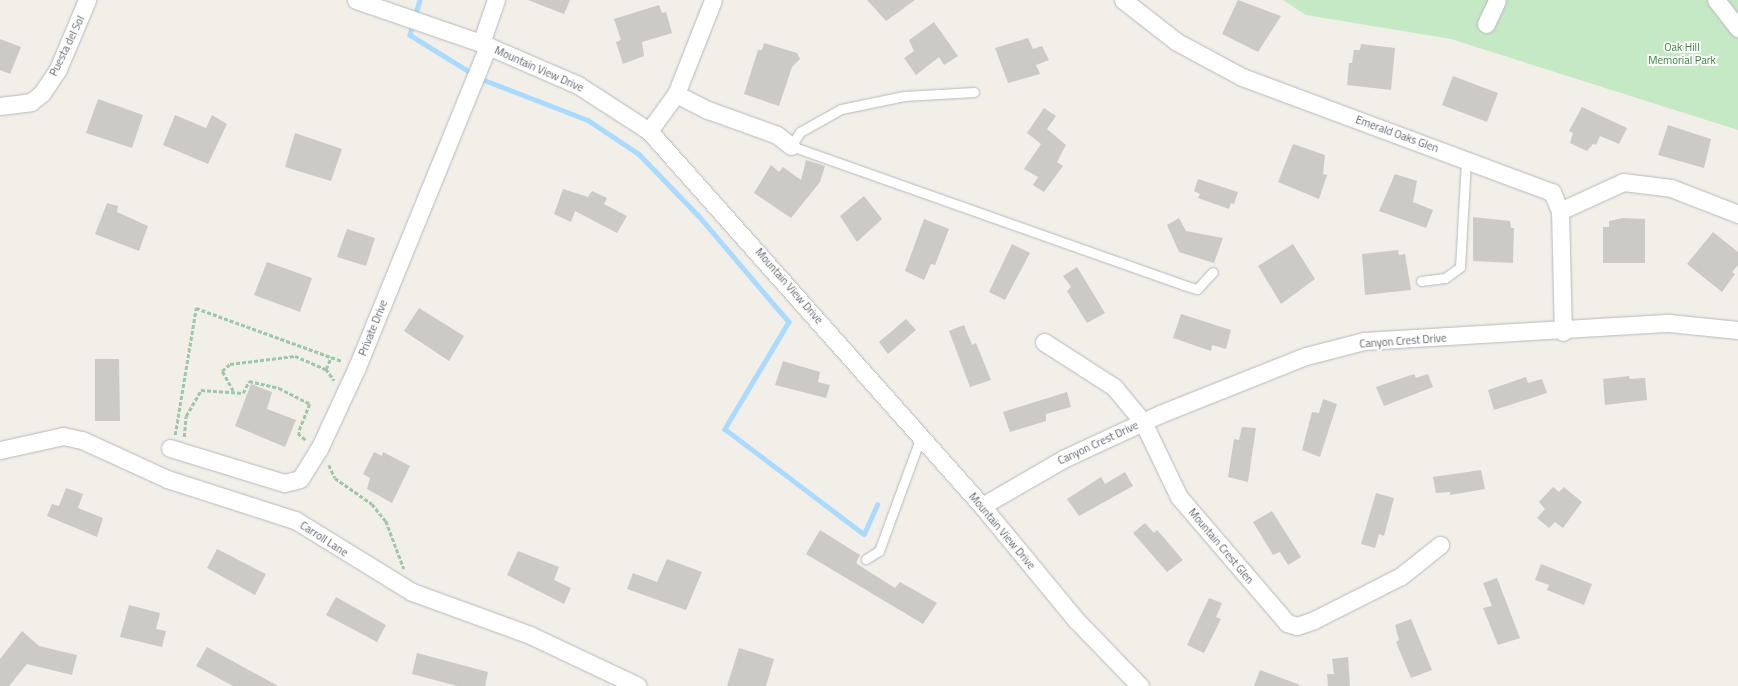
<!DOCTYPE html>
<html>
<head>
<meta charset="utf-8">
<style>
	body { margin:0 }
	#map { position:relative; width:1738px; height:686px; overflow:hidden; background:#f1efe8; font-family:"Titillium Web",sans-serif }
	div>[style] { position:absolute }
	.green>* { inset:0; background:#c5e8c5 }
	.stream>* { height:4.5px; margin:-2.25px; padding:0 2.25px; transform-origin:2.25px; border-radius:2.25px; background:#aadaff }
	.building>* { inset:0; background:#cccac5 }
	.path>* { height:2.5px; margin-top:-1.25px; transform-origin:0; background:repeating-linear-gradient(90deg,#9cc7a9 0 4px,transparent 0 6px) }
	.roads { filter:drop-shadow(0 0 1px #b5b8bc) drop-shadow(0 0 1px #b5b8bc) }
	.service>* { height:9px; margin:-4.5px; padding:0 4.5px; transform-origin:4.5px; border-radius:4.5px; background:#fff }
	.minor>* { height:17px; margin:-8.5px; padding:0 8.5px; transform-origin:8.5px; border-radius:8.5px; background:#fff }
	span { translate:-50% -50%; white-space:nowrap; text-align:center; line-height:1.15; -webkit-text-stroke:3.5px #fff; paint-order:stroke }
	.street-label { font-size:11px; color:#5f6368 }
	.park-label { font-size:11px; color:#348238 }
</style>
</head>
<body>
<div id="map">
	<div class="green">
		<i style="clip-path:polygon(1283px 0,1738px 0,1738px 130px,1451px 39px,1306px 15px)"></i>
	</div>
	<div class="stream">
		<i style="left:420px;top:0;width:36px;rotate:106deg"></i>
		<i style="left:410px;top:35px;width:74px;rotate:31.8deg"></i>
		<i style="left:479px;top:78px;width:117px;rotate:21.1deg"></i>
		<i style="left:588px;top:120px;width:61px;rotate:33.7deg"></i>
		<i style="left:639px;top:154px;width:85px;rotate:46deg"></i>
		<i style="left:698px;top:215px;width:140px;rotate:49.6deg"></i>
		<i style="left:789px;top:322px;width:125px;rotate:120.9deg"></i>
		<i style="left:725px;top:429px;width:174px;rotate:37.1deg"></i>
		<i style="left:864px;top:534px;width:32px;rotate:-66deg"></i>
	</div>
	<div class="building">
		<i style="clip-path:polygon(528px 0,570px 0,564px 14px)"></i>
		<i style="clip-path:polygon(867px 0,915px 0,886px 21px)"></i>
		<i style="clip-path:polygon(1238px 0,1281px 16px,1258px 52px,1222px 34px)"></i>
		<i style="clip-path:polygon(659px 5px,662px 13px,666px 12px,672px 33px,642px 42px,644px 56px,623px 64px,616px 42px,621px 40px,614px 19px)"></i>
		<i style="clip-path:polygon(934px 22px,958px 56px,944px 65px,939px 57px,916px 75px,904px 58px,914px 51px,909px 40px)"></i>
		<i style="clip-path:polygon(1028px 38px,1033px 49px,1042px 46px,1049px 60px,1036px 65px,1040px 74px,1008px 83px,995px 48px)"></i>
		<i style="clip-path:polygon(0 39px,21px 47px,10px 74px,0 70px)"></i>
		<i style="clip-path:polygon(764px 43px,797px 53px,800px 59px,792px 67px,779px 106px,744px 94px,758px 50px,762px 50px)"></i>
		<i style="clip-path:polygon(1361px 44px,1395px 48px,1391px 90px,1347px 85px,1349px 63px,1352px 63px,1354px 50px,1360px 50px)"></i>
		<i style="clip-path:polygon(1453px 76px,1498px 93px,1487px 122px,1442px 105px)"></i>
		<i style="clip-path:polygon(98px 99px,143px 115px,132px 148px,86px 133px)"></i>
		<i style="clip-path:polygon(1582px 107px,1627px 128px,1619px 144px,1600px 136px,1596px 145px,1593px 144px,1587px 151px,1570px 143px,1573px 133px,1569px 131px)"></i>
		<i style="clip-path:polygon(1044px 108px,1056px 116px,1047px 129px,1066px 145px,1057px 162px,1063px 166px,1044px 192px,1033px 185px,1038px 177px,1024px 169px,1041px 144px,1027px 133px)"></i>
		<i style="clip-path:polygon(175px 115px,206px 128px,212px 115px,227px 124px,208px 164px,163px 145px)"></i>
		<i style="clip-path:polygon(1668px 125px,1711px 139px,1704px 168px,1658px 155px)"></i>
		<i style="clip-path:polygon(295px 133px,342px 149px,331px 181px,285px 167px)"></i>
		<i style="clip-path:polygon(1293px 144px,1325px 155px,1323px 174px,1327px 175px,1319px 199px,1278px 182px)"></i>
		<i style="clip-path:polygon(806px 160px,825px 166px,820px 182px,791px 218px,754px 193px,771px 165px,779px 172px,783px 167px,801px 180px)"></i>
		<i style="clip-path:polygon(1395px 174px,1417px 181px,1413px 202px,1433px 210px,1426px 228px,1379px 211px)"></i>
		<i style="clip-path:polygon(1198px 179px,1238px 192px,1234px 204px,1231px 203px,1229px 209px,1198px 198px,1200px 194px,1194px 191px)"></i>
		<i style="clip-path:polygon(563px 189px,588px 197px,592px 191px,607px 198px,604px 204px,627px 216px,617px 233px,575px 211px,571px 222px,554px 214px)"></i>
		<i style="clip-path:polygon(864px 196px,882px 219px,857px 242px,840px 216px)"></i>
		<i style="clip-path:polygon(107px 203px,118px 206px,117px 212px,148px 226px,139px 251px,95px 234px)"></i>
		<i style="clip-path:polygon(1473px 217px,1510px 221px,1511px 228px,1514px 228px,1513px 263px,1473px 261px)"></i>
		<i style="clip-path:polygon(1179px 218px,1186px 231px,1223px 238px,1214px 263px,1179px 252px,1167px 225px)"></i>
		<i style="clip-path:polygon(1623px 218px,1645px 219px,1645px 263px,1603px 263px,1603px 227px,1609px 227px,1609px 221px)"></i>
		<i style="clip-path:polygon(924px 219px,949px 229px,935px 265px,931px 264px,924px 280px,905px 271px)"></i>
		<i style="clip-path:polygon(347px 229px,375px 238px,366px 266px,337px 257px)"></i>
		<i style="clip-path:polygon(1713px 232px,1738px 252px,1738px 265px,1732px 272px,1735px 274px,1722px 292px,1687px 264px)"></i>
		<i style="clip-path:polygon(1012px 244px,1030px 253px,1005px 300px,989px 292px)"></i>
		<i style="clip-path:polygon(1293px 244px,1315px 279px,1281px 304px,1258px 266px)"></i>
		<i style="clip-path:polygon(1398px 250px,1399px 255px,1405px 254px,1411px 290px,1365px 295px,1362px 254px)"></i>
		<i style="clip-path:polygon(267px 262px,312px 278px,300px 312px,254px 295px)"></i>
		<i style="clip-path:polygon(1077px 267px,1105px 313px,1087px 323px,1067px 291px,1071px 287px,1063px 276px)"></i>
		<i style="clip-path:polygon(419px 308px,464px 336px,449px 361px,404px 331px)"></i>
		<i style="clip-path:polygon(1181px 314px,1231px 330px,1226px 349px,1212px 345px,1211px 351px,1173px 338px)"></i>
		<i style="clip-path:polygon(906px 319px,916px 330px,888px 354px,879px 342px)"></i>
		<i style="clip-path:polygon(964px 325px,972px 345px,976px 343px,991px 380px,970px 387px,949px 331px)"></i>
		<i style="clip-path:polygon(95px 359px,119px 359px,120px 421px,95px 421px)"></i>
		<i style="clip-path:polygon(783px 361px,820px 372px,818px 382px,830px 385px,826px 398px,775px 385px)"></i>
		<i style="clip-path:polygon(1414px 374px,1416px 378px,1428px 374px,1433px 387px,1384px 406px,1376px 387px)"></i>
		<i style="clip-path:polygon(1629px 376px,1630px 379px,1645px 378px,1647px 400px,1605px 405px,1603px 379px)"></i>
		<i style="clip-path:polygon(1526px 377px,1528px 383px,1542px 379px,1547px 393px,1494px 410px,1488px 390px)"></i>
		<i style="clip-path:polygon(251px 384px,272px 392px,267px 409px,296px 420px,285px 447px,235px 426px)"></i>
		<i style="clip-path:polygon(1067px 392px,1071px 407px,1046px 414px,1046px 421px,1010px 432px,1003px 412px)"></i>
		<i style="clip-path:polygon(1323px 399px,1337px 404px,1320px 457px,1302px 450px,1312px 412px,1319px 413px)"></i>
		<i style="clip-path:polygon(1242px 427px,1256px 428px,1248px 482px,1228px 477px,1234px 439px,1239px 440px)"></i>
		<i style="clip-path:polygon(374px 452px,382px 456px,383px 452px,410px 466px,392px 503px,367px 489px,370px 478px,363px 474px)"></i>
		<i style="clip-path:polygon(1481px 470px,1485px 489px,1450px 495px,1450px 492px,1436px 493px,1433px 477px)"></i>
		<i style="clip-path:polygon(1125px 472px,1133px 486px,1079px 516px,1067px 499px,1101px 477px,1105px 484px)"></i>
		<i style="clip-path:polygon(1553px 487px,1559px 492px,1564px 487px,1582px 502px,1563px 528px,1555px 522px,1549px 528px,1537px 518px,1545px 509px,1539px 502px)"></i>
		<i style="clip-path:polygon(66px 488px,83px 494px,78px 508px,103px 518px,97px 537px,47px 516px,52px 504px,59px 506px)"></i>
		<i style="clip-path:polygon(1376px 493px,1394px 498px,1384px 536px,1379px 534px,1375px 548px,1361px 544px)"></i>
		<i style="clip-path:polygon(1272px 511px,1301px 557px,1288px 565px,1280px 552px,1273px 555px,1253px 522px)"></i>
		<i style="clip-path:polygon(1145px 523px,1154px 533px,1157px 530px,1183px 560px,1167px 572px,1133px 533px)"></i>
		<i style="clip-path:polygon(820px 530px,860px 555px,856px 563px,868px 571px,895px 588px,900px 582px,937px 603px,923px 624px,806px 554px)"></i>
		<i style="clip-path:polygon(217px 549px,266px 574px,255px 595px,207px 568px)"></i>
		<i style="clip-path:polygon(518px 551px,559px 567px,554px 580px,571px 588px,564px 604px,507px 575px)"></i>
		<i style="clip-path:polygon(667px 559px,702px 572px,686px 610px,627px 589px,633px 573px,657px 582px)"></i>
		<i style="clip-path:polygon(1541px 564px,1592px 584px,1584px 605px,1547px 590px,1549px 585px,1535px 580px)"></i>
		<i style="clip-path:polygon(1497px 578px,1520px 638px,1498px 645px,1483px 608px,1492px 606px,1483px 583px)"></i>
		<i style="clip-path:polygon(336px 597px,386px 625px,377px 642px,326px 615px)"></i>
		<i style="clip-path:polygon(1209px 598px,1222px 603px,1216px 617px,1221px 619px,1204px 653px,1187px 645px)"></i>
		<i style="clip-path:polygon(129px 605px,160px 613px,156px 629px,166px 631px,162px 647px,120px 637px)"></i>
		<i style="clip-path:polygon(1411px 619px,1432px 670px,1411px 678px,1396px 642px,1399px 640px,1395px 625px)"></i>
		<i style="clip-path:polygon(22px 631px,39px 646px,77px 655px,72px 675px,27px 664px,9px 686px,0 686px,0 659px)"></i>
		<i style="clip-path:polygon(207px 647px,278px 686px,233px 686px,196px 666px)"></i>
		<i style="clip-path:polygon(739px 648px,774px 659px,766px 686px,727px 686px)"></i>
		<i style="clip-path:polygon(417px 653px,488px 672px,485px 686px,457px 686px,412px 674px)"></i>
		<i style="clip-path:polygon(1348px 657px,1350px 686px,1328px 686px,1327px 674px,1334px 674px,1332px 659px)"></i>
		<i style="clip-path:polygon(1260px 670px,1300px 685px,1299px 686px,1254px 686px)"></i>
	</div>
	<div class="path">
		<i style="left:326px;top:369px;width:14px;rotate:54deg"></i>
		<i style="left:233px;top:391px;width:23px;rotate:-119deg"></i>
		<i style="left:222px;top:371px;width:11px;rotate:-41deg"></i>
		<i style="left:230px;top:364px;width:65px;rotate:-7deg"></i>
		<i style="left:295px;top:356px;width:34px;rotate:23deg"></i>
		<i style="left:326px;top:369px;width:13px;rotate:-67deg"></i>
		<i style="left:175px;top:435px;width:129px;rotate:-80.6deg"></i>
		<i style="left:196px;top:308px;width:155px;rotate:20deg"></i>
		<i style="left:184px;top:437px;width:21px;rotate:-85deg"></i>
		<i style="left:186px;top:416px;width:30px;rotate:-60deg"></i>
		<i style="left:201px;top:390px;width:42px;rotate:4.1deg"></i>
		<i style="left:243px;top:393px;width:13px;rotate:-63deg"></i>
		<i style="left:249px;top:381px;width:31px;rotate:13deg"></i>
		<i style="left:279px;top:388px;width:35px;rotate:27deg"></i>
		<i style="left:310px;top:404px;width:31px;rotate:112deg"></i>
		<i style="left:298px;top:433px;width:12px;rotate:42deg"></i>
		<i style="left:329px;top:465px;width:14px;rotate:65deg"></i>
		<i style="left:335px;top:478px;width:45px;rotate:35.1deg"></i>
		<i style="left:372px;top:504px;width:22px;rotate:51deg"></i>
		<i style="left:386px;top:521px;width:51px;rotate:69.4deg"></i>
	</div>
	<div class="roads">
		<div class="service">
			<i style="left:974px;top:92px;width:70px;rotate:176.7deg"></i>
			<i style="left:904px;top:96px;width:64px;rotate:168.3deg"></i>
			<i style="left:841px;top:109px;width:47px;rotate:150.7deg"></i>
			<i style="left:800px;top:132px;width:17px;rotate:123deg"></i>
			<i style="left:791px;top:146px;width:416px;rotate:19.5deg"></i>
			<i style="left:1183px;top:285px;width:15px;rotate:16deg"></i>
			<i style="left:1197px;top:289px;width:23px;rotate:-47deg"></i>
			<i style="left:1421px;top:281px;width:24px;rotate:-7deg"></i>
			<i style="left:1445px;top:278px;width:19px;rotate:-36deg"></i>
			<i style="left:1460px;top:267px;width:108px;rotate:-86.8deg"></i>
			<i style="left:866px;top:559px;width:15px;rotate:-32deg"></i>
			<i style="left:879px;top:551px;width:122px;rotate:-69.9deg"></i>
		</div>
		<div class="minor">
			<i style="left:356px;top:0;width:132px;rotate:19deg"></i>
			<i style="left:481px;top:43px;width:106px;rotate:23.4deg"></i>
			<i style="left:578px;top:85px;width:85px;rotate:32.9deg"></i>
			<i style="left:649px;top:131px;width:502px;rotate:48.39deg"></i>
			<i style="left:982px;top:506px;width:148px;rotate:50.5deg"></i>
			<i style="left:1076px;top:620px;width:92px;rotate:45.9deg"></i>
			<i style="left:1123px;top:0;width:68px;rotate:37.9deg"></i>
			<i style="left:1177px;top:42px;width:74px;rotate:28.3deg"></i>
			<i style="left:1242px;top:77px;width:331px;rotate:20.4deg"></i>
			<i style="left:1552px;top:192px;width:21px;rotate:67deg"></i>
			<i style="left:1560px;top:211px;width:121px;rotate:88.6deg"></i>
			<i style="left:1716px;top:0;width:36px;rotate:52deg"></i>
			<i style="left:1486px;top:24px;width:26px;rotate:-65deg"></i>
			<i style="left:481px;top:43px;width:46px;rotate:-70.8deg"></i>
			<i style="left:676px;top:94px;width:36px;rotate:27deg"></i>
			<i style="left:708px;top:110px;width:73px;rotate:19.9deg"></i>
			<i style="left:777px;top:135px;width:18px;rotate:38deg"></i>
			<i style="left:0;top:106px;width:31px;rotate:-7deg"></i>
			<i style="left:31px;top:102px;width:14px;rotate:-39deg"></i>
			<i style="left:42px;top:93px;width:29px;rotate:-56deg"></i>
			<i style="left:58px;top:69px;width:75px;rotate:-67.2deg"></i>
			<i style="left:649px;top:131px;width:46px;rotate:-53.9deg"></i>
			<i style="left:676px;top:94px;width:101px;rotate:-68.5deg"></i>
			<i style="left:1560px;top:211px;width:69px;rotate:-24.7deg"></i>
			<i style="left:1623px;top:182px;width:48px;rotate:7.1deg"></i>
			<i style="left:1671px;top:188px;width:72px;rotate:21.2deg"></i>
			<i style="left:1044px;top:342px;width:83px;rotate:32.7deg"></i>
			<i style="left:1114px;top:387px;width:45px;rotate:50.4deg"></i>
			<i style="left:1143px;top:422px;width:83px;rotate:64.4deg"></i>
			<i style="left:1179px;top:497px;width:166px;rotate:49.4deg"></i>
			<i style="left:1287px;top:623px;width:10px;rotate:17deg"></i>
			<i style="left:1297px;top:626px;width:18px;rotate:-19deg"></i>
			<i style="left:1314px;top:620px;width:97px;rotate:-26.8deg"></i>
			<i style="left:1401px;top:576px;width:50px;rotate:-38.5deg"></i>
			<i style="left:170px;top:448px;width:119px;rotate:17.1deg"></i>
			<i style="left:284px;top:483px;width:16px;rotate:-14deg"></i>
			<i style="left:300px;top:479px;width:36px;rotate:-58deg"></i>
			<i style="left:319px;top:449px;width:90px;rotate:-65.1deg"></i>
			<i style="left:357px;top:367px;width:347px;rotate:-67.8deg"></i>
			<i style="left:0;top:450px;width:65px;rotate:-12.5deg"></i>
			<i style="left:63px;top:436px;width:19px;rotate:12deg"></i>
			<i style="left:82px;top:440px;width:94px;rotate:24.6deg"></i>
			<i style="left:167px;top:479px;width:134px;rotate:17.8deg"></i>
			<i style="left:295px;top:520px;width:137px;rotate:31.6deg"></i>
			<i style="left:412px;top:592px;width:126px;rotate:20deg"></i>
			<i style="left:530px;top:635px;width:119px;rotate:25.3deg"></i>
			<i style="left:982px;top:506px;width:94px;rotate:-30.1deg"></i>
			<i style="left:1063px;top:459px;width:107px;rotate:-24.9deg"></i>
			<i style="left:1160px;top:414px;width:157px;rotate:-21.7deg"></i>
			<i style="left:1306px;top:356px;width:60px;rotate:-14.5deg"></i>
			<i style="left:1364px;top:341px;width:306px;rotate:-3.4deg"></i>
			<i style="left:1669px;top:323px;width:69px;rotate:5.8deg"></i>
		</div>
	</div>
	<div class="street-label">
		<span style="left:67px;top:46px;rotate:-64deg">Puesta del Sol</span>
		<span style="left:539px;top:69px;rotate:24deg">Mountain View Drive</span>
		<span style="left:1397px;top:134px;rotate:20deg">Emerald Oaks Glen</span>
		<span style="left:789px;top:286px;rotate:49deg">Mountain View Drive</span>
		<span style="left:373px;top:328px;rotate:-68deg">Private Drive</span>
		<span style="left:1403px;top:341px;rotate:-4deg">Canyon Crest Drive</span>
		<span style="left:1098px;top:443px;rotate:-25deg">Canyon Crest Drive</span>
		<span style="left:1002px;top:531px;rotate:50deg">Mountain View Drive</span>
		<span style="left:324px;top:539px;rotate:33deg">Carroll Lane</span>
		<span style="left:1221px;top:546px;rotate:50deg">Mountain Crest Glen</span>
	</div>
	<div class="park-label">
		<span style="left:1682px;top:54px">Oak Hill<br>Memorial Park</span>
	</div>
</div>
</body>
</html>
